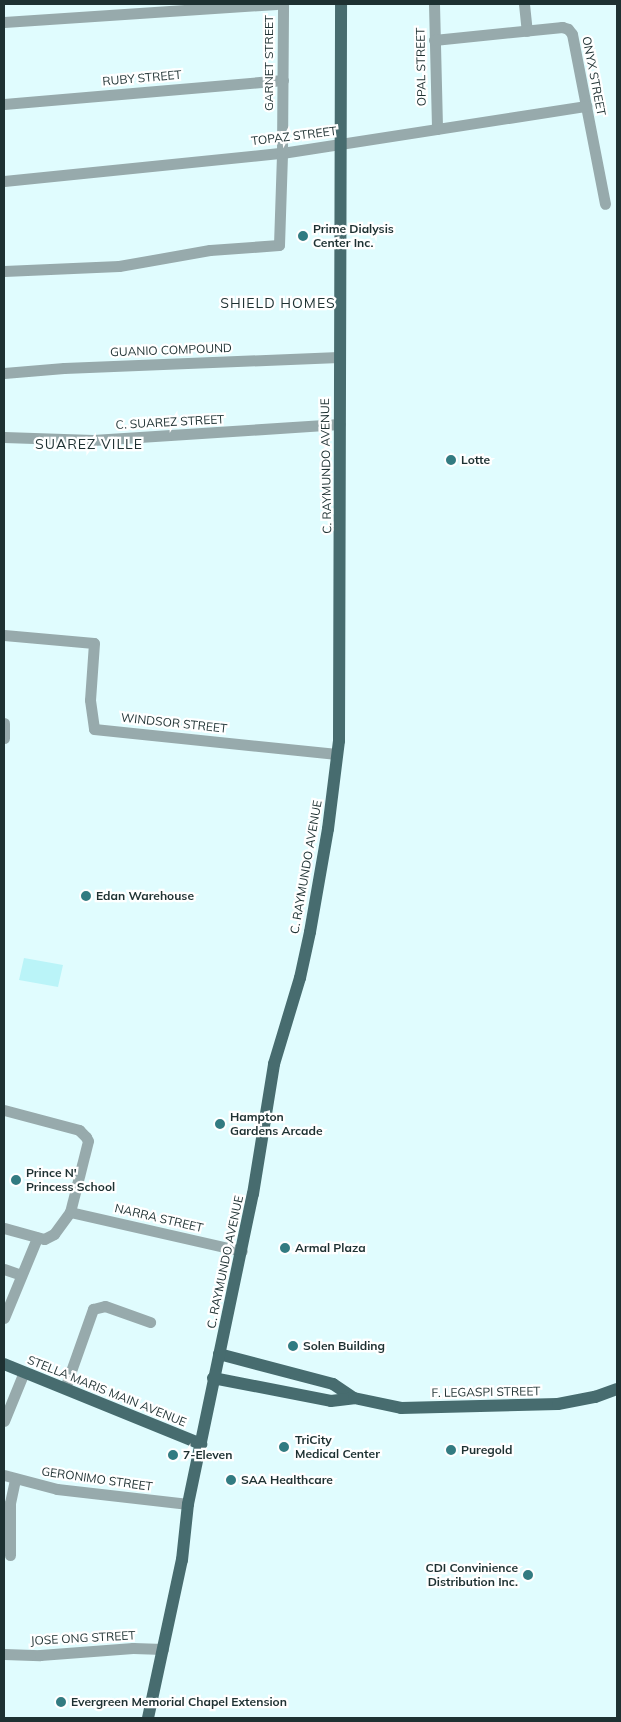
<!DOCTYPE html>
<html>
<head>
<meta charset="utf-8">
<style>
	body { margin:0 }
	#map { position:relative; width:621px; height:1722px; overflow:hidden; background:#e0fcfe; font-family:Mulish,sans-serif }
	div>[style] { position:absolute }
	.green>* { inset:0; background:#baf4f8 }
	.minor>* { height:11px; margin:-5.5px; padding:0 5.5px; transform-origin:5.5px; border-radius:5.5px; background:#97aaac }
	.major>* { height:12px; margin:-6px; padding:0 6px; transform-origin:6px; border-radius:6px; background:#476c6f }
	.dots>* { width:14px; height:14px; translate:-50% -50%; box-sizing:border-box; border:2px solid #fff; border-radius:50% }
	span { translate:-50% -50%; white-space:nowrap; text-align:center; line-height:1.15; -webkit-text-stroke:4.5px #fff; paint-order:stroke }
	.street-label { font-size:12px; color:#1e3132 }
	.poi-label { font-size:12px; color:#1e3132; font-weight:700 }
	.left { translate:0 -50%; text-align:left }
	.right { translate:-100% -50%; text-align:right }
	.neighbourhood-label { font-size:14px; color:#1e3132; letter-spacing:1px }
	.frame { position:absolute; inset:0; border:5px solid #1e3132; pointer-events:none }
</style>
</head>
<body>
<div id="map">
	<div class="green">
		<i style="clip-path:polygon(24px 958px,63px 965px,58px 987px,19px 980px)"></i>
	</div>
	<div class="minor">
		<i style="left:434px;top:4px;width:125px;rotate:88.6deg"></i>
		<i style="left:524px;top:4px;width:27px;rotate:84deg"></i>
		<i style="left:4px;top:22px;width:273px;rotate:-3.8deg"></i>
		<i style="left:434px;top:40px;width:129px;rotate:-5.8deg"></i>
		<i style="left:562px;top:27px;width:6px;rotate:18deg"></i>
		<i style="left:568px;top:29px;width:6px;rotate:51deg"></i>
		<i style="left:572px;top:34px;width:173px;rotate:79deg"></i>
		<i style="left:4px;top:104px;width:280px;rotate:-4.9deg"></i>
		<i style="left:4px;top:181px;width:279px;rotate:-5.8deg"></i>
		<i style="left:282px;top:153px;width:308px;rotate:-8.8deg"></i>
		<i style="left:4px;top:271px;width:115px;rotate:-2.5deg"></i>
		<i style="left:119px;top:266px;width:92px;rotate:-10deg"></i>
		<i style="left:210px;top:250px;width:69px;rotate:-4.1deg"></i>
		<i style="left:279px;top:245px;width:92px;rotate:-88.1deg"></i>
		<i style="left:282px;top:153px;width:149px;rotate:-89.6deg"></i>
		<i style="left:4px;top:373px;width:60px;rotate:-4.8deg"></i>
		<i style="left:64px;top:368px;width:275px;rotate:-2.3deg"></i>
		<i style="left:4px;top:437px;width:89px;rotate:1.9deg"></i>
		<i style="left:93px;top:440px;width:247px;rotate:-3.7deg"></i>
		<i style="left:4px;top:635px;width:90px;rotate:5.1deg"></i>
		<i style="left:94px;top:643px;width:57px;rotate:94deg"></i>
		<i style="left:90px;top:700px;width:29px;rotate:82deg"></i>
		<i style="left:94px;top:729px;width:244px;rotate:5.9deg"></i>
		<i style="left:4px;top:723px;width:15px;rotate:90deg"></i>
		<i style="left:4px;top:1110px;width:78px;rotate:14.9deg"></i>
		<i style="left:79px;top:1130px;width:10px;rotate:45deg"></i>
		<i style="left:86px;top:1137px;width:4px;rotate:63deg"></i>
		<i style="left:88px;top:1141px;width:73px;rotate:104.2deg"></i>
		<i style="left:70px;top:1212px;width:27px;rotate:126deg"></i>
		<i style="left:54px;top:1234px;width:11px;rotate:153deg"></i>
		<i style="left:44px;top:1239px;width:41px;rotate:-164.6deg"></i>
		<i style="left:70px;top:1212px;width:176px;rotate:12.8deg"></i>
		<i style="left:4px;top:1269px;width:18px;rotate:19deg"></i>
		<i style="left:4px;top:1318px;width:87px;rotate:-67.6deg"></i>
		<i style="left:65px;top:1388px;width:84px;rotate:-70.5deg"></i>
		<i style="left:93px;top:1309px;width:12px;rotate:-14deg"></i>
		<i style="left:105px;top:1306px;width:48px;rotate:19.6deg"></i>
		<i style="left:4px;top:1421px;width:53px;rotate:-67.8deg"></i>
		<i style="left:4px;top:1475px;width:55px;rotate:14.8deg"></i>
		<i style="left:57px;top:1489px;width:132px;rotate:6.5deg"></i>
		<i style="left:10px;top:1555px;width:52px;rotate:-90deg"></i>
		<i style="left:10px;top:1503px;width:25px;rotate:-78deg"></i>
		<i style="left:4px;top:1654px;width:36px;rotate:2deg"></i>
		<i style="left:40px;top:1655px;width:93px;rotate:-4.3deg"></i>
		<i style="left:133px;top:1648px;width:30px;rotate:2deg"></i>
	</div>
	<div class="major">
		<i style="left:219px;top:1354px;width:118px;rotate:14.7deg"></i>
		<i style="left:333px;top:1384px;width:25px;rotate:34deg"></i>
		<i style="left:4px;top:1364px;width:213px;rotate:22.1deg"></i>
		<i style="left:213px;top:1378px;width:120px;rotate:11deg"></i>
		<i style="left:331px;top:1401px;width:23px;rotate:-7deg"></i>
		<i style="left:354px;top:1398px;width:48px;rotate:12deg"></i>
		<i style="left:401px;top:1408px;width:157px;rotate:-1.5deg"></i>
		<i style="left:558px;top:1404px;width:38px;rotate:-11deg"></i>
		<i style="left:595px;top:1397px;width:23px;rotate:-20deg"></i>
		<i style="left:148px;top:1718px;width:162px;rotate:-77.9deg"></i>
		<i style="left:182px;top:1560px;width:56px;rotate:-83.9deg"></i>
		<i style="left:188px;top:1504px;width:317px;rotate:-78.2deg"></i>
		<i style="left:253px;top:1194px;width:132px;rotate:-80.8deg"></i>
		<i style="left:274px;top:1064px;width:90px;rotate:-73.2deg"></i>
		<i style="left:300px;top:978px;width:47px;rotate:-77.7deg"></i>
		<i style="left:310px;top:932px;width:105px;rotate:-80.1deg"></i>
		<i style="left:328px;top:829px;width:89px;rotate:-82.9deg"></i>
		<i style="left:339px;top:741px;width:737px;rotate:-89.84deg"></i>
	</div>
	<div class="dots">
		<i style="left:303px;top:236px;background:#327b81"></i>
		<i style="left:451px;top:460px;background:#327b81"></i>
		<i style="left:86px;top:896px;background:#327b81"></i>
		<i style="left:220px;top:1124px;background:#327b81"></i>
		<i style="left:16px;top:1180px;background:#327b81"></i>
		<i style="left:285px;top:1248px;background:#327b81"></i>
		<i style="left:293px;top:1346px;background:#327b81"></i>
		<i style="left:284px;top:1447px;background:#327b81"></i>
		<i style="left:451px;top:1450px;background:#327b81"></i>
		<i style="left:173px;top:1455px;background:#327b81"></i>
		<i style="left:231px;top:1480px;background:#327b81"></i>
		<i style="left:528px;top:1575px;background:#327b81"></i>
		<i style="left:61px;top:1702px;background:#327b81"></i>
	</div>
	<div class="street-label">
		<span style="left:269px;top:63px;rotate:-90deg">GARNET STREET</span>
		<span style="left:421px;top:67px;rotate:-91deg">OPAL STREET</span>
		<span style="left:594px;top:76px;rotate:79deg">ONYX STREET</span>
		<span style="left:142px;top:78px;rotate:-5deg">RUBY STREET</span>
		<span style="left:294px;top:136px;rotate:-7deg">TOPAZ STREET</span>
		<span style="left:171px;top:350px;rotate:-2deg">GUANIO COMPOUND</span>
		<span style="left:170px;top:422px;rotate:-3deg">C. SUAREZ STREET</span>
		<span style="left:326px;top:466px;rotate:-91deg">C. RAYMUNDO AVENUE</span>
		<span style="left:174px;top:723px;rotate:6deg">WINDSOR STREET</span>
		<span style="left:306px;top:867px;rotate:-80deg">C. RAYMUNDO AVENUE</span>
		<span style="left:159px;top:1218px;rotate:13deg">NARRA STREET</span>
		<span style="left:225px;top:1262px;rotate:-78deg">C. RAYMUNDO AVENUE</span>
		<span style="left:107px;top:1391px;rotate:22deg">STELLA MARIS MAIN AVENUE</span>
		<span style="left:486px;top:1392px;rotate:-1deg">F. LEGASPI STREET</span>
		<span style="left:97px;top:1479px;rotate:8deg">GERONIMO STREET</span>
		<span style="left:83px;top:1638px;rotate:-3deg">JOSE ONG STREET</span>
	</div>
	<div class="poi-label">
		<span class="left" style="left:313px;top:236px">Prime Dialysis<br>Center Inc.</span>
		<span class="left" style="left:461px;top:460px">Lotte</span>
		<span class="left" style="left:96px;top:896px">Edan Warehouse</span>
		<span class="left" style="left:230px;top:1124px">Hampton<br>Gardens Arcade</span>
		<span class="left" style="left:26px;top:1180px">Prince N'<br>Princess School</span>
		<span class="left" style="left:295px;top:1248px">Armal Plaza</span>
		<span class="left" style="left:303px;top:1346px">Solen Building</span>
		<span class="left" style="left:295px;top:1447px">TriCity<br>Medical Center</span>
		<span class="left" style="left:461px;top:1450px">Puregold</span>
		<span class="left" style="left:183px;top:1455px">7-Eleven</span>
		<span class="left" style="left:241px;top:1480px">SAA Healthcare</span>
		<span class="right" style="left:518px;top:1575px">CDI Convinience<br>Distribution Inc.</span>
		<span class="left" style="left:71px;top:1702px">Evergreen Memorial Chapel Extension</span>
	</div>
	<div class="neighbourhood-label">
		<span style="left:278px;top:303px">SHIELD HOMES</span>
		<span style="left:89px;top:444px">SUAREZ VILLE</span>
	</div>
	<div class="frame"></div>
</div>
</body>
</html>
